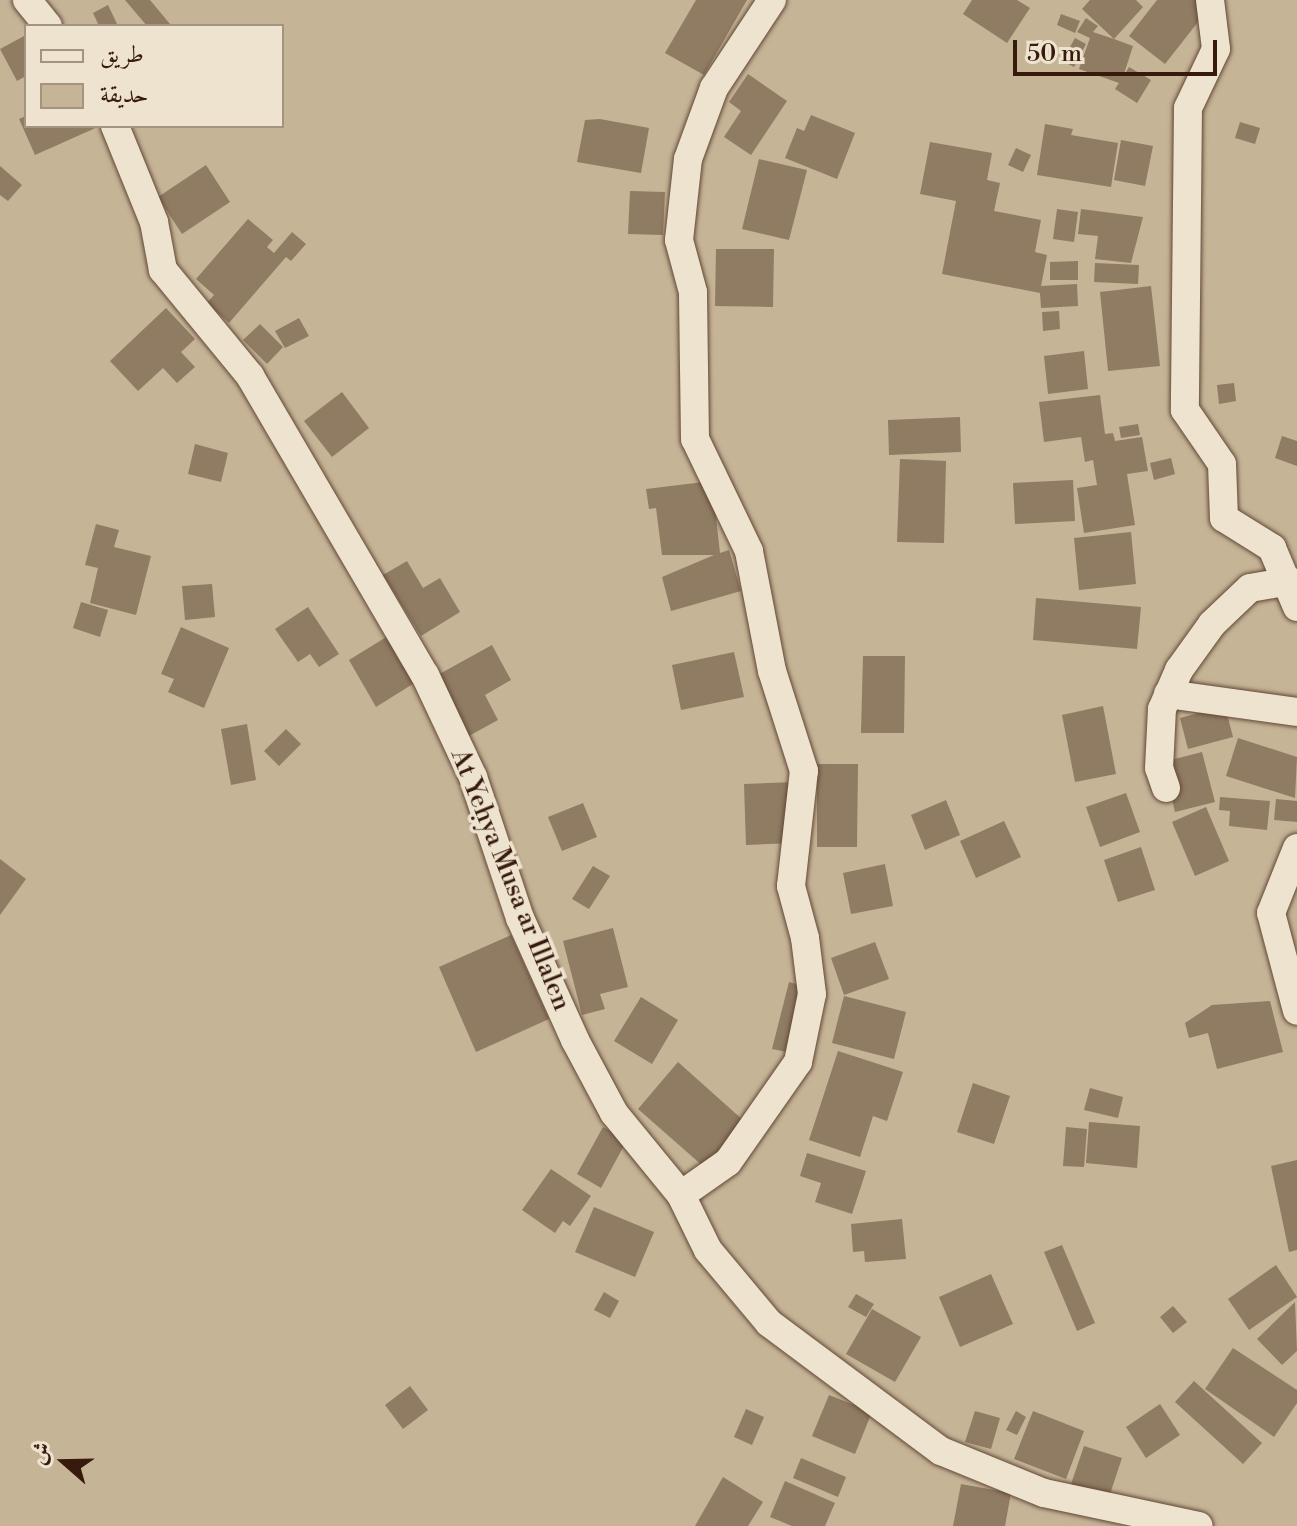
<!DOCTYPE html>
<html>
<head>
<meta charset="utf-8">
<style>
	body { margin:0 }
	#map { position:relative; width:1297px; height:1526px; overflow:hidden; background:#e3d4b4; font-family:"Libre Bodoni",Amiri,serif }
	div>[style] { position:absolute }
	.green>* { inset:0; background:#c6b497 }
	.building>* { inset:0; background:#907b63 }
	.roads { filter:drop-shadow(0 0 2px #624836) drop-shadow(0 0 2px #624836) }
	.minor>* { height:28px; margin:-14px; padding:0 14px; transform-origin:14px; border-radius:14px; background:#ede3ce }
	span { translate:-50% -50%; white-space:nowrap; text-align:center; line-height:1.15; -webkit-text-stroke:7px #ede3ce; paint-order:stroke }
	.street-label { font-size:26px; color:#371a0c }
	.legend { position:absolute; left:24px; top:24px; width:260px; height:104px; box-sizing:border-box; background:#ede3ce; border:2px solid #a49380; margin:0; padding:10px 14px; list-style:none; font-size:24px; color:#371a0c }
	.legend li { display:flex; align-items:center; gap:16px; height:40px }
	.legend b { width:40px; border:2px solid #a49380 }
	.north { position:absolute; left:24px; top:1422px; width:80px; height:80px; -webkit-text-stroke:6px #ede3ce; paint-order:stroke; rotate:290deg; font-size:22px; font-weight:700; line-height:32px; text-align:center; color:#371a0c }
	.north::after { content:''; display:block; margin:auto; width:28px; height:36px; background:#371a0c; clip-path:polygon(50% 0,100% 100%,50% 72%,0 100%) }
	.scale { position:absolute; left:1013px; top:40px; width:204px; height:36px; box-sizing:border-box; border:4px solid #371a0c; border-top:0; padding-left:10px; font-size:24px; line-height:28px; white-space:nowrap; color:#371a0c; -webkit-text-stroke:6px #ede3ce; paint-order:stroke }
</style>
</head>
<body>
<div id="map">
	<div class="green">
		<i style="clip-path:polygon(evenodd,0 0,1297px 0,1297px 1526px,0 1526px,0 0,26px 26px,282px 26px,282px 126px,26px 126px,26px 26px)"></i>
	</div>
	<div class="building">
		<i style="clip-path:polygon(125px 0,150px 0,170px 24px,147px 26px)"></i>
		<i style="clip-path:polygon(696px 0,747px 0,704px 75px,665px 53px)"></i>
		<i style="clip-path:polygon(972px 0,1017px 0,1030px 8px,1007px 43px,963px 14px)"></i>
		<i style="clip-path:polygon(1090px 0,1136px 0,1143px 7px,1114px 39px,1133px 46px,1123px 77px,1129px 67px,1151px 80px,1137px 103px,1115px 89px,1119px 83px,1079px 69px,1090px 38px,1077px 32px,1086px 18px,1098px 26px,1093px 32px,1114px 39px,1082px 9px)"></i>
		<i style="clip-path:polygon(1157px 0,1198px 0,1209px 8px,1165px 64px,1129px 36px)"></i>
		<i style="clip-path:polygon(108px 5px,118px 26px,99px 26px,93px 13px)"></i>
		<i style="clip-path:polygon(1061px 14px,1080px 21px,1075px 33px,1057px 25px)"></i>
		<i style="clip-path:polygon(26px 35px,26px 76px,17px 81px,0 49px)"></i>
		<i style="clip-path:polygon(1075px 38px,1086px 44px,1074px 67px,1062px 61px)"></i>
		<i style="clip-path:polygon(748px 74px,787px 101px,751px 155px,724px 137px,741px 111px,729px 102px)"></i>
		<i style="clip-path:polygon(811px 115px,855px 133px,837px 179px,785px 158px,797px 128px,804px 131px)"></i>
		<i style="clip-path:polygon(26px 116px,26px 126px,100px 126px,35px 155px,19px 119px)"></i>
		<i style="clip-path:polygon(600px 119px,649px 128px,641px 173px,577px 162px,585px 120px)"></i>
		<i style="clip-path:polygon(1240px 122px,1260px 128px,1255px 144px,1235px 138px)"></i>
		<i style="clip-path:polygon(1045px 124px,1073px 129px,1071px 135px,1118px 143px,1111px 187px,1037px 175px)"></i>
		<i style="clip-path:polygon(1121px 140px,1153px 146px,1145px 186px,1114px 180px)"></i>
		<i style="clip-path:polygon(930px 142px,992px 153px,987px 180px,1000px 183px,994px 211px,1041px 220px,1035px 252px,1047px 255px,1041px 286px,1077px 284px,1078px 306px,1041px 308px,1040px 293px,942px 274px,956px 201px,920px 194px)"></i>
		<i style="clip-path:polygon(1016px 148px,1031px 155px,1023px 172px,1008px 165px)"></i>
		<i style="clip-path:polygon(759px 159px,807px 170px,789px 240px,742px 229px)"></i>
		<i style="clip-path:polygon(206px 165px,230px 202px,182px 234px,158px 197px)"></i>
		<i style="clip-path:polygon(0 166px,22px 185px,8px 201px,0 195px)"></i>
		<i style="clip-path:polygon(630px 191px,665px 192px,663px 235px,628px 234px)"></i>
		<i style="clip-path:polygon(1057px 209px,1078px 212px,1074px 242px,1053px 239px)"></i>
		<i style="clip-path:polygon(1081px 209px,1143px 217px,1131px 263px,1095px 259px,1098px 236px,1078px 234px)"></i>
		<i style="clip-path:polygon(248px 219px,273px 240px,267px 247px,274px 253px,292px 232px,306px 244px,291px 261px,286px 257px,229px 323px,207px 303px,214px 295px,196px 279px)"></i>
		<i style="clip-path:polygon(716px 249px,774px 249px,773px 307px,715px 306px)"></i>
		<i style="clip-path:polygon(1078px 261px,1078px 280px,1050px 280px,1050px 262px)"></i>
		<i style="clip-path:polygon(1095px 263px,1139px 265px,1138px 284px,1094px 282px)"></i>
		<i style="clip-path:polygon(1151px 286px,1160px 366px,1108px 371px,1100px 292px)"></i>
		<i style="clip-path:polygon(166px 308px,195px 339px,181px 352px,195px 367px,177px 383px,163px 368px,138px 391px,110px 361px)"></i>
		<i style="clip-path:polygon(1059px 311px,1060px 329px,1043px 331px,1042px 312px)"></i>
		<i style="clip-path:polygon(299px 318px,309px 336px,285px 348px,275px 331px)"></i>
		<i style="clip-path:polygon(260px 324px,283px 347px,267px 364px,243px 340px)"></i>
		<i style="clip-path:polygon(1084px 351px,1088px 389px,1048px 394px,1044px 356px)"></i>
		<i style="clip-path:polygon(1234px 383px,1236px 401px,1219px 404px,1217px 385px)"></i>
		<i style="clip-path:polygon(342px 392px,369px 428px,332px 457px,304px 421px)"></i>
		<i style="clip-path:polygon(1100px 395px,1105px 434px,1113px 433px,1115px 441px,1142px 437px,1148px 471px,1127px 474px,1135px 525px,1084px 533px,1077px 488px,1097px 485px,1093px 460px,1085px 462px,1081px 437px,1044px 442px,1039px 402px)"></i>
		<i style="clip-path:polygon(960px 417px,961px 452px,889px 455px,888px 420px)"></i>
		<i style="clip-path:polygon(1138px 424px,1140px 435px,1121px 438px,1119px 427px)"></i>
		<i style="clip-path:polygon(1282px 436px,1297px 441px,1297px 466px,1275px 458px)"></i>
		<i style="clip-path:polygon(195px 444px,228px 453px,221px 482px,188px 474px)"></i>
		<i style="clip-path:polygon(1171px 458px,1175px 474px,1154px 480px,1150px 463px)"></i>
		<i style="clip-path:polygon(900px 459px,946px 461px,944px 543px,897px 542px)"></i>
		<i style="clip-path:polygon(1073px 480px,1075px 521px,1015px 524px,1013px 483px)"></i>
		<i style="clip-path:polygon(712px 481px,720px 553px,729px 550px,741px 591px,671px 611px,662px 577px,714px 555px,662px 555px,656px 508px,649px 509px,646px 489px)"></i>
		<i style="clip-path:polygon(96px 524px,119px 530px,114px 547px,151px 556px,136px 615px,90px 603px,98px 568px,85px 565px)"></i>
		<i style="clip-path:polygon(1131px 532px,1136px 584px,1079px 590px,1074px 538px)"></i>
		<i style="clip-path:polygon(407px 561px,423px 588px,440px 578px,460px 612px,421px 636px,383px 575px)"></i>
		<i style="clip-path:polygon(212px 584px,215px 617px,185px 620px,182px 586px)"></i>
		<i style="clip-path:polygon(1036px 598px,1141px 607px,1137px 649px,1033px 640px)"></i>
		<i style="clip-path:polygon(81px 602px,108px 610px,100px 637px,73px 628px)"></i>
		<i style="clip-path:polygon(308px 607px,339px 654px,319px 667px,310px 654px,298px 662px,275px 629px)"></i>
		<i style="clip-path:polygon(181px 627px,229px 648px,204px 708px,168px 692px,174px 679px,161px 674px)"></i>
		<i style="clip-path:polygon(388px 636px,416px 682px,376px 707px,349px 660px)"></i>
		<i style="clip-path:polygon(492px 645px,511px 680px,485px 695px,498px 720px,467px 737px,434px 677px)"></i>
		<i style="clip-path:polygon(734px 652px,744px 697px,681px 710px,672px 665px)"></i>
		<i style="clip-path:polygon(863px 656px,905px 656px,904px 733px,861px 733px)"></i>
		<i style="clip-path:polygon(1103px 706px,1116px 774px,1075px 782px,1062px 715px)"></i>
		<i style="clip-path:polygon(1225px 706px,1233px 737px,1188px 749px,1180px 718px)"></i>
		<i style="clip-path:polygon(247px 724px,256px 780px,231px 785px,221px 729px)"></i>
		<i style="clip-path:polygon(286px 729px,301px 744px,279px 766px,264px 751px)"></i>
		<i style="clip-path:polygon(1238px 738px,1297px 757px,1295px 798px,1226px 776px)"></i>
		<i style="clip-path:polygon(1202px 752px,1215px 802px,1175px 812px,1163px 762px)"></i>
		<i style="clip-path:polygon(817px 764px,858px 764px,857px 847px,817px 847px)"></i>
		<i style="clip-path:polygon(794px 782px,796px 843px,746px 845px,744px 784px)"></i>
		<i style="clip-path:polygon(1126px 793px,1140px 832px,1100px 847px,1086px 807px)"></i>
		<i style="clip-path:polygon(1220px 797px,1270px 801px,1267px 830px,1229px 826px,1230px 811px,1219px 810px)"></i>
		<i style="clip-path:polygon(1276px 799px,1297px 801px,1297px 822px,1274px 820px)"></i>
		<i style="clip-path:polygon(946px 800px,960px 835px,925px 850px,911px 815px)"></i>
		<i style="clip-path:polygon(583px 803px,597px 837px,562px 851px,548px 817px)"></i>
		<i style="clip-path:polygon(1206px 807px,1229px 861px,1195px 876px,1172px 822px)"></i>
		<i style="clip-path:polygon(1004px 821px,1021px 857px,976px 878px,960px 841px)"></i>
		<i style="clip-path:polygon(1141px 847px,1155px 890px,1118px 902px,1104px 860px)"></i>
		<i style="clip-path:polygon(0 859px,26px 879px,0 915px)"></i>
		<i style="clip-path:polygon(885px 864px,893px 906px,851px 914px,843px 873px)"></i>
		<i style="clip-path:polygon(593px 866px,610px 876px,589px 909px,572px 899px)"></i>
		<i style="clip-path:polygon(613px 928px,628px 987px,600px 994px,605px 1009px,582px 1015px,563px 941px)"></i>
		<i style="clip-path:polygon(511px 935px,549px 1019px,476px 1052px,439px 967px)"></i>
		<i style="clip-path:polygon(875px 942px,889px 979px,844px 995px,831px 958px)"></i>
		<i style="clip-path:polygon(789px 982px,804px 986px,787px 1052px,772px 1049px)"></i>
		<i style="clip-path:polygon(844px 996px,906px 1012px,894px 1059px,832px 1043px)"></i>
		<i style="clip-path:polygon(641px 997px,678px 1020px,652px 1064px,614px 1041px)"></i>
		<i style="clip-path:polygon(1270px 1001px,1283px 1052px,1217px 1069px,1208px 1033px,1189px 1038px,1185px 1023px,1212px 1005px)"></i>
		<i style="clip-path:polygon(838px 1051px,903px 1072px,887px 1121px,873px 1116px,860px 1157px,809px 1140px)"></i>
		<i style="clip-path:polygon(678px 1062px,744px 1121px,704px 1167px,638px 1109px)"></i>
		<i style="clip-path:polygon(973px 1083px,1010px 1096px,994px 1144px,957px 1132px)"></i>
		<i style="clip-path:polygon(1090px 1088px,1123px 1097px,1118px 1118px,1084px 1110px)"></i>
		<i style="clip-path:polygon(1089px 1122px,1140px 1126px,1137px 1168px,1086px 1163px)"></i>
		<i style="clip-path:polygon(603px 1127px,627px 1140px,601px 1188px,577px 1174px)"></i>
		<i style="clip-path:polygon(1066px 1127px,1087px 1129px,1084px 1167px,1063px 1166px)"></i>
		<i style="clip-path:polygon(807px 1153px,866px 1171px,852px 1214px,815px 1202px,821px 1183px,800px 1176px)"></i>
		<i style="clip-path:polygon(1297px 1160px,1297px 1250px,1289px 1252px,1271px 1166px)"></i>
		<i style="clip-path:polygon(551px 1169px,591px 1196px,570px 1226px,563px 1221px,555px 1233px,522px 1210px)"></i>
		<i style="clip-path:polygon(594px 1207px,654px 1232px,635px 1277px,575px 1252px)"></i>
		<i style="clip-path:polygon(902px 1219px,906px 1259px,865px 1262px,864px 1251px,853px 1252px,851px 1224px)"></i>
		<i style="clip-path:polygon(1062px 1245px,1095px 1323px,1077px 1331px,1044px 1252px)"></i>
		<i style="clip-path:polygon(1276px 1265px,1297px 1297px,1249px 1330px,1228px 1299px)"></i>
		<i style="clip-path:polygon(991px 1274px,1013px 1324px,960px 1347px,939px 1297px)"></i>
		<i style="clip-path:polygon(604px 1292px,619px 1301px,610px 1318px,594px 1310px)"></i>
		<i style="clip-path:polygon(856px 1294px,874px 1304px,866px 1317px,848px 1307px)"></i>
		<i style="clip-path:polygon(1295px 1302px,1297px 1351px,1282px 1365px,1257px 1339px)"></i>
		<i style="clip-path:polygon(1173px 1306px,1187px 1322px,1173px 1333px,1160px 1317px)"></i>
		<i style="clip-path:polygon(872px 1309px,921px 1337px,895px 1382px,846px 1354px)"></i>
		<i style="clip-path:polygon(1233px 1348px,1297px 1390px,1297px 1403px,1274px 1437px,1205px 1389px)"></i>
		<i style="clip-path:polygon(1194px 1381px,1262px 1443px,1243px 1464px,1175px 1402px)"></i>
		<i style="clip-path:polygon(410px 1386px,428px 1410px,403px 1429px,385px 1405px)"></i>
		<i style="clip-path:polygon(829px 1395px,872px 1412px,855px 1454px,812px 1436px)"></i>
		<i style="clip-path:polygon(1160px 1404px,1180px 1435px,1146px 1458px,1126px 1427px)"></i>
		<i style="clip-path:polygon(746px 1409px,764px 1417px,752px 1445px,734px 1437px)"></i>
		<i style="clip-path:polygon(975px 1411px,1000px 1418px,991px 1449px,965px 1442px)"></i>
		<i style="clip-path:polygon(1016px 1411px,1026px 1417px,1017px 1435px,1006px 1430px)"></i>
		<i style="clip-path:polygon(1033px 1411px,1084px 1431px,1066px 1479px,1014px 1459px)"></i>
		<i style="clip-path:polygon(1084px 1446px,1122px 1458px,1107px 1503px,1069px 1490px)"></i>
		<i style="clip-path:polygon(801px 1458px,846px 1477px,838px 1497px,793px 1478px)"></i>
		<i style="clip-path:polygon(723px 1477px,763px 1502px,748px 1526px,695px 1526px)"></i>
		<i style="clip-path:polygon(785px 1481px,835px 1503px,825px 1526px,792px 1526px,770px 1517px)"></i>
		<i style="clip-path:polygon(961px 1484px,1011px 1493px,1005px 1526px,953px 1526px)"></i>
	</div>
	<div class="roads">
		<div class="minor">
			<i style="left:27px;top:0;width:33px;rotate:51deg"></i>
			<i style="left:1210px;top:0;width:49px;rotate:83deg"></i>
			<i style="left:1216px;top:49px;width:65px;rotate:115.4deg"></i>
			<i style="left:1188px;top:108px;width:302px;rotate:90.6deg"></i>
			<i style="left:1185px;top:410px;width:65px;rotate:55.6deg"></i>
			<i style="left:1222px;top:464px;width:54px;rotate:87.9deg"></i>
			<i style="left:1224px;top:518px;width:57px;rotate:32deg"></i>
			<i style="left:1272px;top:548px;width:64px;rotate:67deg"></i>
			<i style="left:115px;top:126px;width:104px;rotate:67.9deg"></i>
			<i style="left:154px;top:222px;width:49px;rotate:79.4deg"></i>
			<i style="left:163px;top:270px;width:137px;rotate:50.6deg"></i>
			<i style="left:250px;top:376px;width:346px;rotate:59.7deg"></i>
			<i style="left:425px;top:675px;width:113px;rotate:64.8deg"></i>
			<i style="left:473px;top:777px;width:149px;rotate:71.6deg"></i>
			<i style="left:520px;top:918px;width:134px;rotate:65.7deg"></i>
			<i style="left:575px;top:1040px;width:83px;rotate:61.9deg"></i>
			<i style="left:614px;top:1113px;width:106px;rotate:50.7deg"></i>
			<i style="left:681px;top:1195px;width:61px;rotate:63.9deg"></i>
			<i style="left:708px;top:1250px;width:95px;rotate:50.1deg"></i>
			<i style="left:769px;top:1323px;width:214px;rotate:36.7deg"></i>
			<i style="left:941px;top:1451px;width:111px;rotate:22.2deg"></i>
			<i style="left:1044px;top:1493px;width:158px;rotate:12deg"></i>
			<i style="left:1168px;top:694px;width:130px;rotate:7.9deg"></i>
			<i style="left:1166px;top:788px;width:21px;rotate:-109deg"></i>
			<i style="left:1159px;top:768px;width:59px;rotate:-87.1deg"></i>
			<i style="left:1162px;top:709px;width:43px;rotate:-66.4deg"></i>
			<i style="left:1179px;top:670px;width:57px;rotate:-54.3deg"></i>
			<i style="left:1212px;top:624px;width:52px;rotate:-43.5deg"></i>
			<i style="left:1250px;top:588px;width:41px;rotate:-9.9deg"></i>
			<i style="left:1297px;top:848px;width:70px;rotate:111.8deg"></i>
			<i style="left:1271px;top:913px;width:101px;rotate:75.1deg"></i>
			<i style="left:681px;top:1195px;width:57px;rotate:-35.1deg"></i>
			<i style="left:728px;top:1162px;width:122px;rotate:-55deg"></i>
			<i style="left:798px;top:1062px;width:69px;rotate:-78.4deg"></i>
			<i style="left:812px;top:994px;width:56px;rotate:-97.1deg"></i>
			<i style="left:805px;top:938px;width:54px;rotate:-105.1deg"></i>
			<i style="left:791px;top:886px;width:116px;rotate:-83.6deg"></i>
			<i style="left:804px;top:771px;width:105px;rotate:-107.7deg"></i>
			<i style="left:772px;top:671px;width:122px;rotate:-100.9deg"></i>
			<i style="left:749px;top:551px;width:124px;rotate:-115.7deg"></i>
			<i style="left:695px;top:439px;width:147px;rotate:-90.8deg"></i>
			<i style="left:693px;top:292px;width:54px;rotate:-105.1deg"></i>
			<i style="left:679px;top:240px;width:81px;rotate:-83.7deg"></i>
			<i style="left:688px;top:159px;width:76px;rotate:-69.9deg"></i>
			<i style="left:714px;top:88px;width:105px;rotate:-56.6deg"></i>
		</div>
	</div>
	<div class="street-label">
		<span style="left:510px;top:880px;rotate:68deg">At Yeḥya Musa ar Illalen</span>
	</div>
	<ul class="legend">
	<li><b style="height:10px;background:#ede3ce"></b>طريق</li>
	<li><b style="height:22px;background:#c6b497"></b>حديقة</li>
	</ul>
	<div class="north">ش</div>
	<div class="scale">50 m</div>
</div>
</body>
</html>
